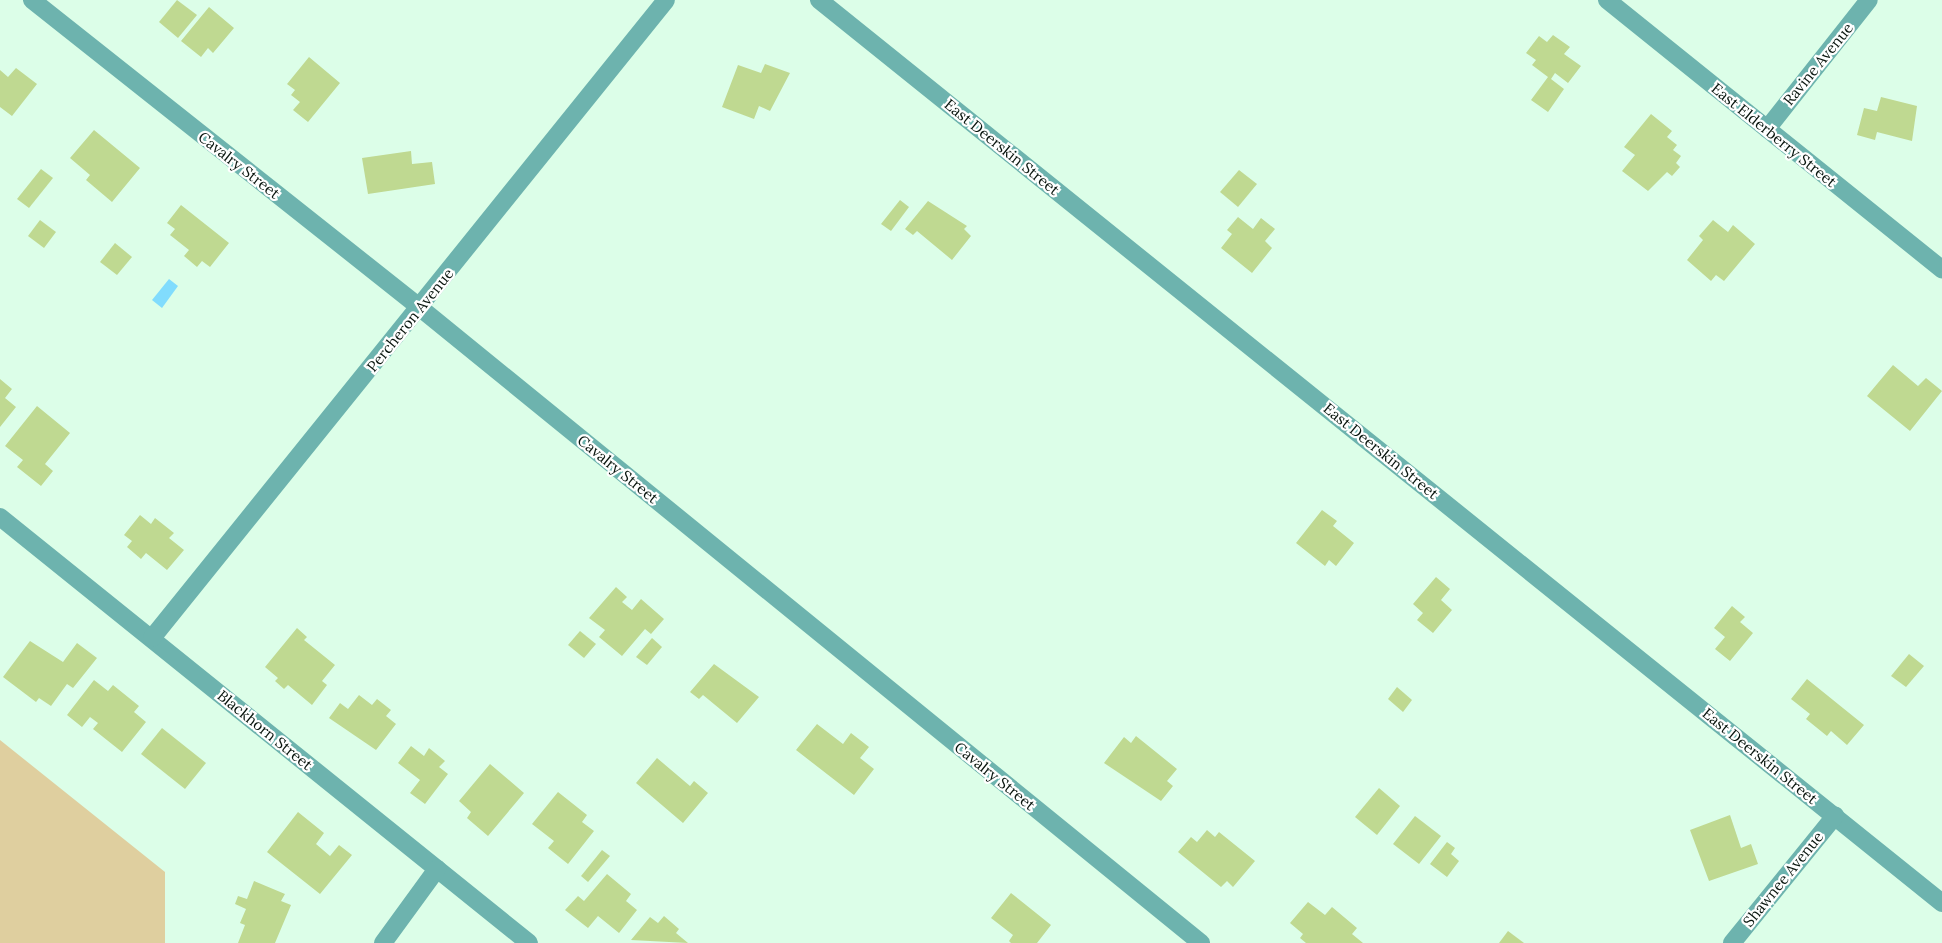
<!DOCTYPE html>
<html>
<head>
<meta charset="utf-8">
<style>
	body { margin:0 }
	#map { position:relative; width:1942px; height:943px; overflow:hidden; background:#dcfee8; font-family:Lora,serif }
	div>[style] { position:absolute }
	.green>* { inset:0; background:#dfcf9f }
	.water>* { inset:0; background:#81dcfd }
	.building>* { inset:0; background:#bfd991 }
	.minor>* { height:18px; margin:-9px; padding:0 9px; transform-origin:9px; border-radius:9px; background:#6db3ae }
	span { translate:-50% -50%; white-space:nowrap; text-align:center; line-height:1.15; -webkit-text-stroke:4.5px #fff; paint-order:stroke }
	.street-label { font-size:15px; color:#08140d }
</style>
</head>
<body>
<div id="map">
	<div class="green">
		<i style="clip-path:polygon(0 740px,165px 872px,165px 943px,0 943px)"></i>
	</div>
	<div class="water">
		<i style="clip-path:polygon(169px 279px,178px 286px,162px 308px,152px 300px)"></i>
	</div>
	<div class="building">
		<i style="clip-path:polygon(177px 0,197px 15px,178px 38px,159px 22px)"></i>
		<i style="clip-path:polygon(209px 7px,234px 28px,213px 53px,208px 48px,201px 57px,181px 41px)"></i>
		<i style="clip-path:polygon(1553px 35px,1570px 47px,1564px 54px,1581px 66px,1568px 83px,1555px 73px,1551px 79px,1564px 89px,1548px 112px,1531px 100px,1548px 77px,1532px 65px,1536px 60px,1526px 53px,1539px 36px,1547px 42px)"></i>
		<i style="clip-path:polygon(309px 57px,340px 83px,308px 122px,293px 110px,300px 102px,291px 95px,295px 90px,287px 84px)"></i>
		<i style="clip-path:polygon(765px 64px,790px 73px,770px 111px,759px 106px,754px 119px,722px 107px,738px 65px,761px 73px)"></i>
		<i style="clip-path:polygon(16px 68px,37px 84px,12px 116px,0 107px,0 70px,8px 77px)"></i>
		<i style="clip-path:polygon(1881px 97px,1917px 106px,1912px 141px,1877px 132px,1875px 140px,1857px 135px,1864px 108px,1877px 111px)"></i>
		<i style="clip-path:polygon(1651px 114px,1672px 131px,1667px 137px,1677px 145px,1673px 150px,1681px 156px,1676px 163px,1680px 167px,1672px 176px,1667px 172px,1648px 191px,1622px 171px,1635px 155px,1624px 147px)"></i>
		<i style="clip-path:polygon(94px 130px,140px 168px,112px 202px,86px 180px,90px 175px,70px 158px)"></i>
		<i style="clip-path:polygon(411px 151px,412px 164px,432px 162px,435px 184px,368px 194px,362px 158px)"></i>
		<i style="clip-path:polygon(41px 169px,53px 178px,29px 208px,17px 199px)"></i>
		<i style="clip-path:polygon(1239px 170px,1257px 184px,1238px 207px,1220px 192px)"></i>
		<i style="clip-path:polygon(900px 200px,909px 207px,891px 231px,881px 224px)"></i>
		<i style="clip-path:polygon(928px 201px,967px 226px,964px 229px,971px 236px,952px 260px,917px 231px,913px 235px,905px 229px)"></i>
		<i style="clip-path:polygon(181px 205px,229px 243px,210px 267px,202px 261px,197px 267px,184px 256px,189px 250px,170px 235px,175px 229px,167px 223px)"></i>
		<i style="clip-path:polygon(1238px 217px,1253px 229px,1261px 218px,1275px 229px,1265px 241px,1272px 248px,1252px 273px,1221px 248px,1232px 234px,1227px 230px)"></i>
		<i style="clip-path:polygon(40px 220px,56px 232px,44px 248px,28px 236px)"></i>
		<i style="clip-path:polygon(1713px 220px,1728px 232px,1733px 225px,1755px 244px,1724px 281px,1716px 275px,1711px 281px,1687px 260px,1703px 240px,1699px 236px)"></i>
		<i style="clip-path:polygon(115px 243px,132px 257px,117px 275px,100px 262px)"></i>
		<i style="clip-path:polygon(1893px 365px,1918px 386px,1926px 378px,1942px 391px,1910px 431px,1867px 396px)"></i>
		<i style="clip-path:polygon(0 379px,12px 389px,5px 398px,16px 407px,0 427px)"></i>
		<i style="clip-path:polygon(37px 406px,70px 433px,45px 464px,53px 471px,41px 486px,17px 467px,23px 460px,5px 446px)"></i>
		<i style="clip-path:polygon(1322px 510px,1337px 521px,1333px 526px,1354px 543px,1336px 566px,1329px 560px,1325px 566px,1296px 543px)"></i>
		<i style="clip-path:polygon(140px 515px,151px 524px,155px 518px,174px 533px,169px 538px,184px 550px,167px 570px,146px 553px,141px 559px,127px 547px,132px 541px,124px 535px)"></i>
		<i style="clip-path:polygon(1436px 577px,1450px 589px,1441px 600px,1452px 610px,1433px 633px,1417px 620px,1423px 613px,1413px 604px)"></i>
		<i style="clip-path:polygon(616px 587px,627px 597px,622px 602px,632px 610px,641px 599px,664px 619px,651px 634px,645px 629px,622px 656px,599px 637px,605px 630px,589px 618px)"></i>
		<i style="clip-path:polygon(1732px 606px,1745px 617px,1740px 622px,1753px 633px,1730px 661px,1715px 649px,1725px 637px,1714px 628px)"></i>
		<i style="clip-path:polygon(297px 628px,307px 637px,304px 640px,335px 665px,322px 681px,327px 685px,312px 705px,288px 685px,284px 689px,275px 681px,278px 678px,265px 667px)"></i>
		<i style="clip-path:polygon(580px 631px,596px 644px,584px 658px,568px 645px)"></i>
		<i style="clip-path:polygon(652px 638px,662px 647px,647px 665px,636px 657px)"></i>
		<i style="clip-path:polygon(30px 641px,63px 662px,77px 643px,97px 658px,73px 688px,67px 684px,51px 706px,39px 698px,36px 702px,3px 677px)"></i>
		<i style="clip-path:polygon(1909px 654px,1924px 666px,1906px 687px,1891px 676px)"></i>
		<i style="clip-path:polygon(714px 664px,759px 697px,737px 723px,703px 695px,699px 699px,690px 692px)"></i>
		<i style="clip-path:polygon(1807px 679px,1864px 725px,1847px 745px,1831px 731px,1827px 736px,1806px 719px,1810px 714px,1791px 699px)"></i>
		<i style="clip-path:polygon(94px 680px,108px 691px,113px 685px,139px 706px,134px 712px,146px 722px,122px 752px,93px 729px,98px 723px,90px 717px,82px 727px,67px 715px)"></i>
		<i style="clip-path:polygon(1397px 687px,1412px 700px,1403px 712px,1388px 699px)"></i>
		<i style="clip-path:polygon(359px 695px,372px 705px,377px 699px,391px 710px,386px 716px,396px 724px,376px 750px,329px 718px,340px 703px,348px 709px)"></i>
		<i style="clip-path:polygon(817px 724px,843px 744px,851px 733px,869px 747px,860px 758px,874px 769px,854px 795px,796px 750px)"></i>
		<i style="clip-path:polygon(162px 728px,206px 763px,185px 789px,141px 754px)"></i>
		<i style="clip-path:polygon(1136px 736px,1177px 769px,1167px 781px,1173px 786px,1161px 801px,1104px 763px,1124px 737px,1131px 743px)"></i>
		<i style="clip-path:polygon(411px 746px,424px 756px,429px 748px,445px 761px,439px 767px,448px 774px,425px 804px,410px 793px,420px 780px,398px 763px)"></i>
		<i style="clip-path:polygon(657px 758px,690px 786px,694px 781px,708px 793px,683px 823px,636px 783px)"></i>
		<i style="clip-path:polygon(490px 764px,524px 793px,488px 836px,467px 818px,471px 812px,459px 801px)"></i>
		<i style="clip-path:polygon(1379px 788px,1400px 806px,1377px 835px,1355px 817px)"></i>
		<i style="clip-path:polygon(558px 792px,587px 815px,582px 822px,594px 831px,568px 864px,548px 848px,554px 841px,532px 824px)"></i>
		<i style="clip-path:polygon(298px 812px,324px 833px,316px 844px,330px 856px,339px 845px,352px 855px,320px 894px,267px 852px)"></i>
		<i style="clip-path:polygon(1730px 815px,1741px 848px,1751px 844px,1758px 864px,1709px 881px,1690px 830px)"></i>
		<i style="clip-path:polygon(1415px 816px,1441px 836px,1419px 864px,1393px 844px)"></i>
		<i style="clip-path:polygon(1207px 830px,1215px 837px,1219px 832px,1255px 861px,1233px 887px,1227px 881px,1221px 887px,1178px 852px,1191px 837px,1197px 842px)"></i>
		<i style="clip-path:polygon(1447px 842px,1455px 848px,1451px 854px,1459px 861px,1447px 877px,1430px 864px)"></i>
		<i style="clip-path:polygon(602px 850px,610px 856px,588px 882px,581px 876px)"></i>
		<i style="clip-path:polygon(607px 874px,631px 894px,626px 901px,637px 910px,619px 933px,598px 916px,588px 928px,565px 910px,578px 896px,584px 901px)"></i>
		<i style="clip-path:polygon(254px 881px,285px 894px,281px 901px,291px 905px,275px 943px,238px 943px,245px 925px,240px 923px,246px 909px,235px 904px,238px 896px,247px 899px)"></i>
		<i style="clip-path:polygon(1011px 893px,1051px 925px,1037px 943px,1011px 943px,1009px 941px,1013px 935px,991px 918px)"></i>
		<i style="clip-path:polygon(1308px 902px,1325px 915px,1332px 907px,1357px 928px,1352px 934px,1363px 943px,1306px 943px,1300px 938px,1303px 934px,1290px 923px)"></i>
		<i style="clip-path:polygon(664px 916px,679px 929px,676px 933px,688px 943px,631px 940px,650px 917px,658px 923px)"></i>
		<i style="clip-path:polygon(1508px 931px,1524px 943px,1499px 943px)"></i>
	</div>
	<div class="minor">
		<i style="left:32px;top:0;width:494px;rotate:38.4deg"></i>
		<i style="left:419px;top:307px;width:1008px;rotate:39.12deg"></i>
		<i style="left:819px;top:0;width:1441px;rotate:38.8deg"></i>
		<i style="left:1607px;top:0;width:430px;rotate:38.8deg"></i>
		<i style="left:1767px;top:129px;width:164px;rotate:-51.7deg"></i>
		<i style="left:0;top:517px;width:679px;rotate:38.84deg"></i>
		<i style="left:152px;top:638px;width:819px;rotate:-51.14deg"></i>
		<i style="left:383px;top:943px;width:92px;rotate:-53.9deg"></i>
		<i style="left:1732px;top:943px;width:164px;rotate:-51deg"></i>
	</div>
	<div class="street-label">
		<span style="left:1818px;top:64px;rotate:-51deg">Ravine Avenue</span>
		<span style="left:1774px;top:135px;rotate:39deg">East Elderberry Street</span>
		<span style="left:1002px;top:147px;rotate:39deg">East Deerskin Street</span>
		<span style="left:239px;top:165px;rotate:38deg">Cavalry Street</span>
		<span style="left:410px;top:320px;rotate:-51deg">Percheron Avenue</span>
		<span style="left:1381px;top:451px;rotate:39deg">East Deerskin Street</span>
		<span style="left:618px;top:469px;rotate:39deg">Cavalry Street</span>
		<span style="left:265px;top:730px;rotate:39deg">Blackhorn Street</span>
		<span style="left:1760px;top:756px;rotate:39deg">East Deerskin Street</span>
		<span style="left:995px;top:776px;rotate:39deg">Cavalry Street</span>
		<span style="left:1783px;top:879px;rotate:-51deg">Shawnee Avenue</span>
	</div>
</div>
</body>
</html>
